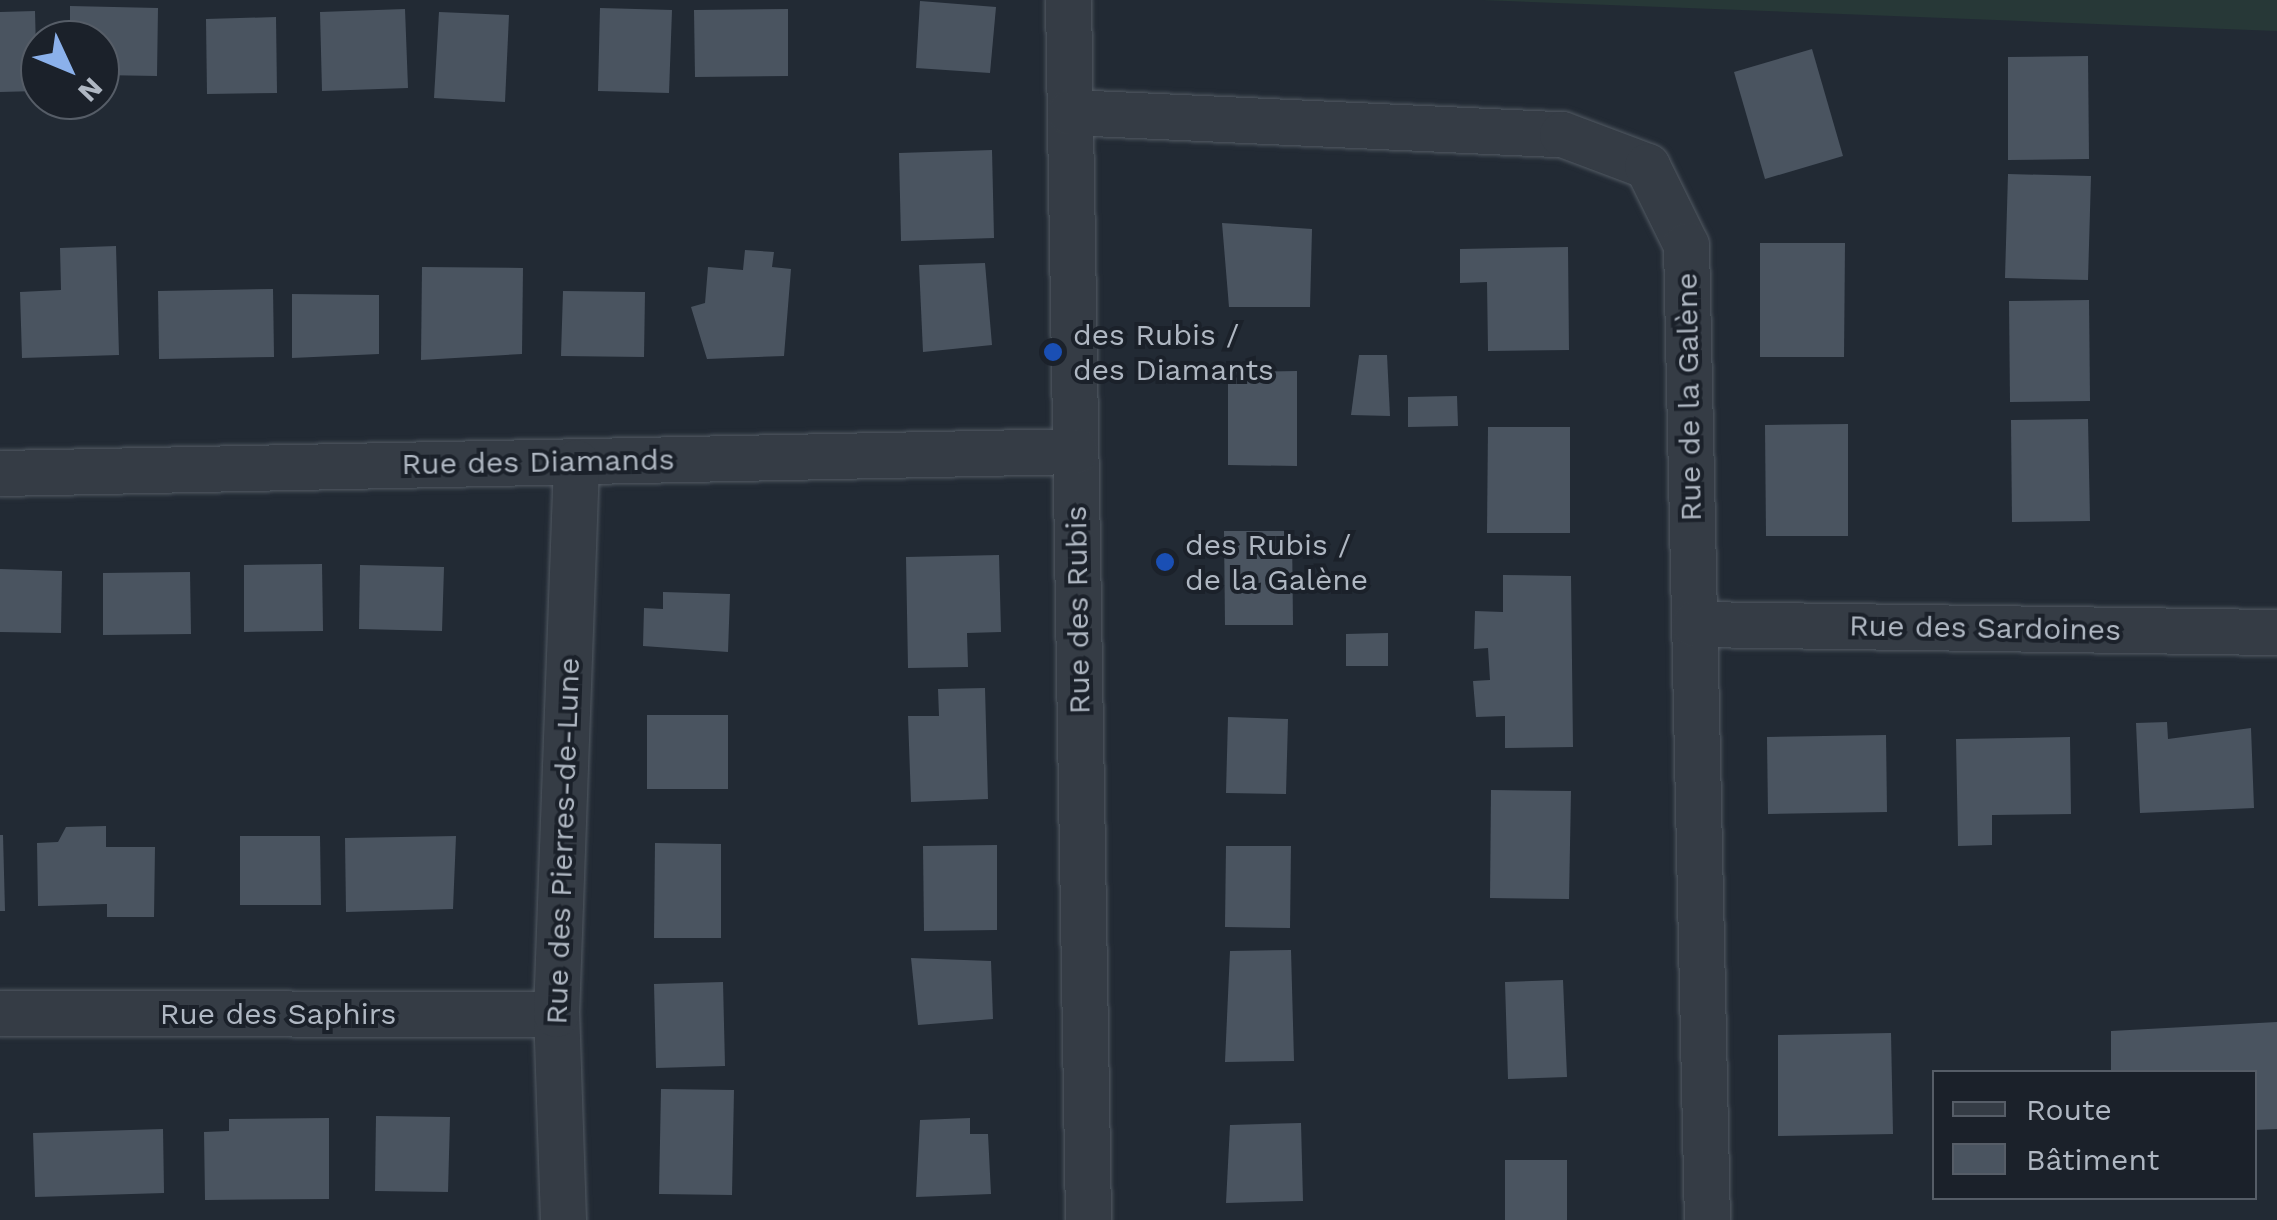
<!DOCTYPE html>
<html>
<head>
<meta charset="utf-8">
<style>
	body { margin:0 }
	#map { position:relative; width:2277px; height:1220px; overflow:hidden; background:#222a34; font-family:"Work Sans",sans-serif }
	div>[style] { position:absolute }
	.green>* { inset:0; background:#273837 }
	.building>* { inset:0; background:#4a5460 }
	.roads { filter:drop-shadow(0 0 2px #525a63) drop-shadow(0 0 2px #525a63) }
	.street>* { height:45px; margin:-22.5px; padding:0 22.5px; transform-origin:22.5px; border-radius:22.5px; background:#353c45 }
	.dots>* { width:28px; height:28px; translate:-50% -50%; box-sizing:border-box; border:5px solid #1b212a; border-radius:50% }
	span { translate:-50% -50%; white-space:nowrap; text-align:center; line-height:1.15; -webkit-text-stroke:8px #1b212a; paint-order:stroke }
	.poi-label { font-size:30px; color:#afb7c2 }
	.left { translate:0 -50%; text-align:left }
	.street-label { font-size:30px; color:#afb7c2 }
	.legend { position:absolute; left:1932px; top:1070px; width:325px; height:130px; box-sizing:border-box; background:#1b212a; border:2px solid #565d67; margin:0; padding:12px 18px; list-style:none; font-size:30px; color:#afb7c2 }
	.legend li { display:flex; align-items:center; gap:20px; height:50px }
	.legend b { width:50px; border:2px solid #565d67 }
	.north { position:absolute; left:20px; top:20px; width:100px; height:100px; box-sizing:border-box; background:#1b212a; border:2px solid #565d67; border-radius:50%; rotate:134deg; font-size:28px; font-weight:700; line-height:40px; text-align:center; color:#afb7c2 }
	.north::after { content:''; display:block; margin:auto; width:35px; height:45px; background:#8bb1eb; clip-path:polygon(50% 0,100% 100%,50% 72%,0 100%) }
</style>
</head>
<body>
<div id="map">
	<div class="green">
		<i style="clip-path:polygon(1482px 0,2277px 0,2277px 31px)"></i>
	</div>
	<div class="building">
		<i style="clip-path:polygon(920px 1px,996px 7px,990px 73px,916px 68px)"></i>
		<i style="clip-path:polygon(70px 6px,158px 8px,157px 76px,100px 75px,100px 40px,70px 40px)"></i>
		<i style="clip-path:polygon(600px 8px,672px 10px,669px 93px,598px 91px)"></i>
		<i style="clip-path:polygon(405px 9px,408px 88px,322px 91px,320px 12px)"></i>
		<i style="clip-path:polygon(788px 9px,788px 76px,695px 77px,694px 10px)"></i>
		<i style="clip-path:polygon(35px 11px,37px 91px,0 92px,0 12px)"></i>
		<i style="clip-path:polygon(439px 12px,509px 15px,505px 102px,434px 98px)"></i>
		<i style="clip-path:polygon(276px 17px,277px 93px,207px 94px,206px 19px)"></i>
		<i style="clip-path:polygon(1812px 49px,1843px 156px,1765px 179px,1734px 72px)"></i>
		<i style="clip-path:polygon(2088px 56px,2089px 159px,2008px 160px,2008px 57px)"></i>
		<i style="clip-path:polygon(992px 150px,994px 238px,901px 241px,899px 153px)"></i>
		<i style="clip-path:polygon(2008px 174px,2091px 176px,2088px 280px,2005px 278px)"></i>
		<i style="clip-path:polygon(1222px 223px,1312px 229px,1310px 307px,1229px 307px)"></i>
		<i style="clip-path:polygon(1760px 243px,1845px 243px,1844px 357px,1760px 357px)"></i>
		<i style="clip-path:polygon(116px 246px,119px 355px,22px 358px,20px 292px,61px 290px,60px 248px)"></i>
		<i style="clip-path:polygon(1568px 247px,1569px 350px,1488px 351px,1487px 282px,1460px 283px,1460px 249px)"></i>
		<i style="clip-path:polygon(745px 250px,774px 252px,772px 267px,791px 269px,784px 356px,707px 359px,691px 307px,705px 303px,708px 267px,743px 270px)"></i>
		<i style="clip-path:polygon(985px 263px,992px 345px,923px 352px,919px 265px)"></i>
		<i style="clip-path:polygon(422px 267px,523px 268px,522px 354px,421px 360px)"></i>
		<i style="clip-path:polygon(273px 289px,274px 357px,159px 359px,158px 291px)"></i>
		<i style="clip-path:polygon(563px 291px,645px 292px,644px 357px,561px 356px)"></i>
		<i style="clip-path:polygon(292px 294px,379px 295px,379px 354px,292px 358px)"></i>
		<i style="clip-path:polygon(2089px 300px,2090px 401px,2010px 402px,2009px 301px)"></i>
		<i style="clip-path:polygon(1359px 355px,1387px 355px,1390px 416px,1351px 415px)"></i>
		<i style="clip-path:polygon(1297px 371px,1297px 466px,1228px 465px,1228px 372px)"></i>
		<i style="clip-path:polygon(1457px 396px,1458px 426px,1408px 427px,1408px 397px)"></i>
		<i style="clip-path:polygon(2088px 419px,2090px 521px,2012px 522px,2011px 420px)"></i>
		<i style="clip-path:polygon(1848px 424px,1848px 536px,1766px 536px,1765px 425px)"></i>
		<i style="clip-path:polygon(1488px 427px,1570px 427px,1570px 533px,1487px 533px)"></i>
		<i style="clip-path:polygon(1224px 531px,1292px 531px,1293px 625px,1225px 625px)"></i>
		<i style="clip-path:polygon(999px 555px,1001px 632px,967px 633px,968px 667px,908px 668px,906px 557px)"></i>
		<i style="clip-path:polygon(322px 564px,323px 631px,244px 632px,244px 565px)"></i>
		<i style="clip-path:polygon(360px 565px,444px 567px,442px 631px,359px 629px)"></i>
		<i style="clip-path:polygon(0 569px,62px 571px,61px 633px,0 632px)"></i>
		<i style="clip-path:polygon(190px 572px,191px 634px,103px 635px,103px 573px)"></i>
		<i style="clip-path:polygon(1503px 575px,1571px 576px,1573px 747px,1505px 748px,1505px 716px,1476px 717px,1473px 681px,1490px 680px,1488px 648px,1474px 649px,1475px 611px,1503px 612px)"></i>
		<i style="clip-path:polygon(663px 592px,730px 594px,728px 652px,643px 646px,644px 608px,663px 609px)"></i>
		<i style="clip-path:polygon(1388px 633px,1388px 666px,1346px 666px,1346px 634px)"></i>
		<i style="clip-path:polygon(985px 688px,988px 799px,911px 802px,908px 716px,939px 716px,938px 689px)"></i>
		<i style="clip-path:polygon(647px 715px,728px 715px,728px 789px,647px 789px)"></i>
		<i style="clip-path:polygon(1228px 717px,1288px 719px,1286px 794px,1226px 793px)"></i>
		<i style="clip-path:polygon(2167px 722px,2168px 739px,2251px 728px,2254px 808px,2140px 813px,2136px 723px)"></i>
		<i style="clip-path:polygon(1886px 735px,1887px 812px,1768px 814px,1767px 737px)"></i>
		<i style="clip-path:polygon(2070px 737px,2071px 814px,1992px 815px,1992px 845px,1958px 846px,1956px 739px)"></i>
		<i style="clip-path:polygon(1491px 790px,1571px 791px,1569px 899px,1490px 898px)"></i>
		<i style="clip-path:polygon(106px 826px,106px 847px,155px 847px,154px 917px,107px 917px,107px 904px,38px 906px,37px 843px,58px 842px,66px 827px)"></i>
		<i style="clip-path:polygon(0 835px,3px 835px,5px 911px,0 911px)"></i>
		<i style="clip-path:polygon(240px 836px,320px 836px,321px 905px,240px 905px)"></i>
		<i style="clip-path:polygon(456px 836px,453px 909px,346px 912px,345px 838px)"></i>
		<i style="clip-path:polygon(655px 843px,721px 844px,721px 938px,654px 938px)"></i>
		<i style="clip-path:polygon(997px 845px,997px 930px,924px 931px,923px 846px)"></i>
		<i style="clip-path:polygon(1226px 846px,1291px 846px,1290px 928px,1225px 927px)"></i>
		<i style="clip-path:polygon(1291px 950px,1294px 1061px,1225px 1062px,1230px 951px)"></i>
		<i style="clip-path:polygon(911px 958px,991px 961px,993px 1019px,918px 1025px)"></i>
		<i style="clip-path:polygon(1563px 980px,1567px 1077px,1508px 1079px,1505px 982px)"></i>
		<i style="clip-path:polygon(723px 982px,725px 1066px,656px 1068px,654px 984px)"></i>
		<i style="clip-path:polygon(2277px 1022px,2277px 1129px,2254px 1130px,2254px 1072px,2111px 1072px,2111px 1031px)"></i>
		<i style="clip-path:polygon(1891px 1033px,1893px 1134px,1778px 1136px,1778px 1035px)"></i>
		<i style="clip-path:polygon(661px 1089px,734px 1090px,732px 1195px,659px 1194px)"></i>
		<i style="clip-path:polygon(376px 1116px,450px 1117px,448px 1192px,375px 1191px)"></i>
		<i style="clip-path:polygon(329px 1118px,329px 1199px,205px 1200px,204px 1132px,229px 1131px,229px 1119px)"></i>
		<i style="clip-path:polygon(970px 1118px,970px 1134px,988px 1134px,991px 1194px,916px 1197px,920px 1120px)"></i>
		<i style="clip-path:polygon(1301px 1123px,1303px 1201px,1226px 1203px,1230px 1125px)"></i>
		<i style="clip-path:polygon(163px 1129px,164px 1193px,35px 1197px,33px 1133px)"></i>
		<i style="clip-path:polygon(1505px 1160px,1567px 1160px,1567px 1220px,1505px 1220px)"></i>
	</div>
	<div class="roads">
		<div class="street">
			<i style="left:1068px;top:0;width:1220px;rotate:89.06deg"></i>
			<i style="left:1070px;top:112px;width:492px;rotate:2.6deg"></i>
			<i style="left:1562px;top:134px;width:91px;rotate:20.6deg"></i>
			<i style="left:1647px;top:166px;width:88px;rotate:63.7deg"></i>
			<i style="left:1686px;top:245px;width:975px;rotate:88.77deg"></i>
			<i style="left:0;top:473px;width:1075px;rotate:-1.17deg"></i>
			<i style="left:1694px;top:624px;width:583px;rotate:0.79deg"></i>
			<i style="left:0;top:1013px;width:556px;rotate:0.1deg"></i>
			<i style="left:563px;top:1220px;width:206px;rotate:-91.9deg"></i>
			<i style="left:556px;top:1014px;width:552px;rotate:-87.92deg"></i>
		</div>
	</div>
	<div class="dots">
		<i style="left:1053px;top:352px;background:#1a4fb4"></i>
		<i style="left:1165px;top:562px;background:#1a4fb4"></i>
	</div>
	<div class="poi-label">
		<span class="left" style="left:1073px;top:352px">des Rubis /<br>des Diamants</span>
		<span class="left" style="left:1185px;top:562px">des Rubis /<br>de la Galène</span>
	</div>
	<div class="street-label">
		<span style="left:1689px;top:397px;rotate:-91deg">Rue de la Galène</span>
		<span style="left:538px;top:462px;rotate:-1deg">Rue des Diamands</span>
		<span style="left:1078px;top:610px;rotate:-91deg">Rue des Rubis</span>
		<span style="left:1985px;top:628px;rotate:1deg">Rue des Sardoines</span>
		<span style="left:563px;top:841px;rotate:-88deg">Rue des Pierres-de-Lune</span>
		<span style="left:278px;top:1014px">Rue des Saphirs</span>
	</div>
	<ul class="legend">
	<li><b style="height:12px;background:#353c45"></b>Route</li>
	<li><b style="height:28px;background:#4a5460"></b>Bâtiment</li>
	</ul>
	<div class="north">N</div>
</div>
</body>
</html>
